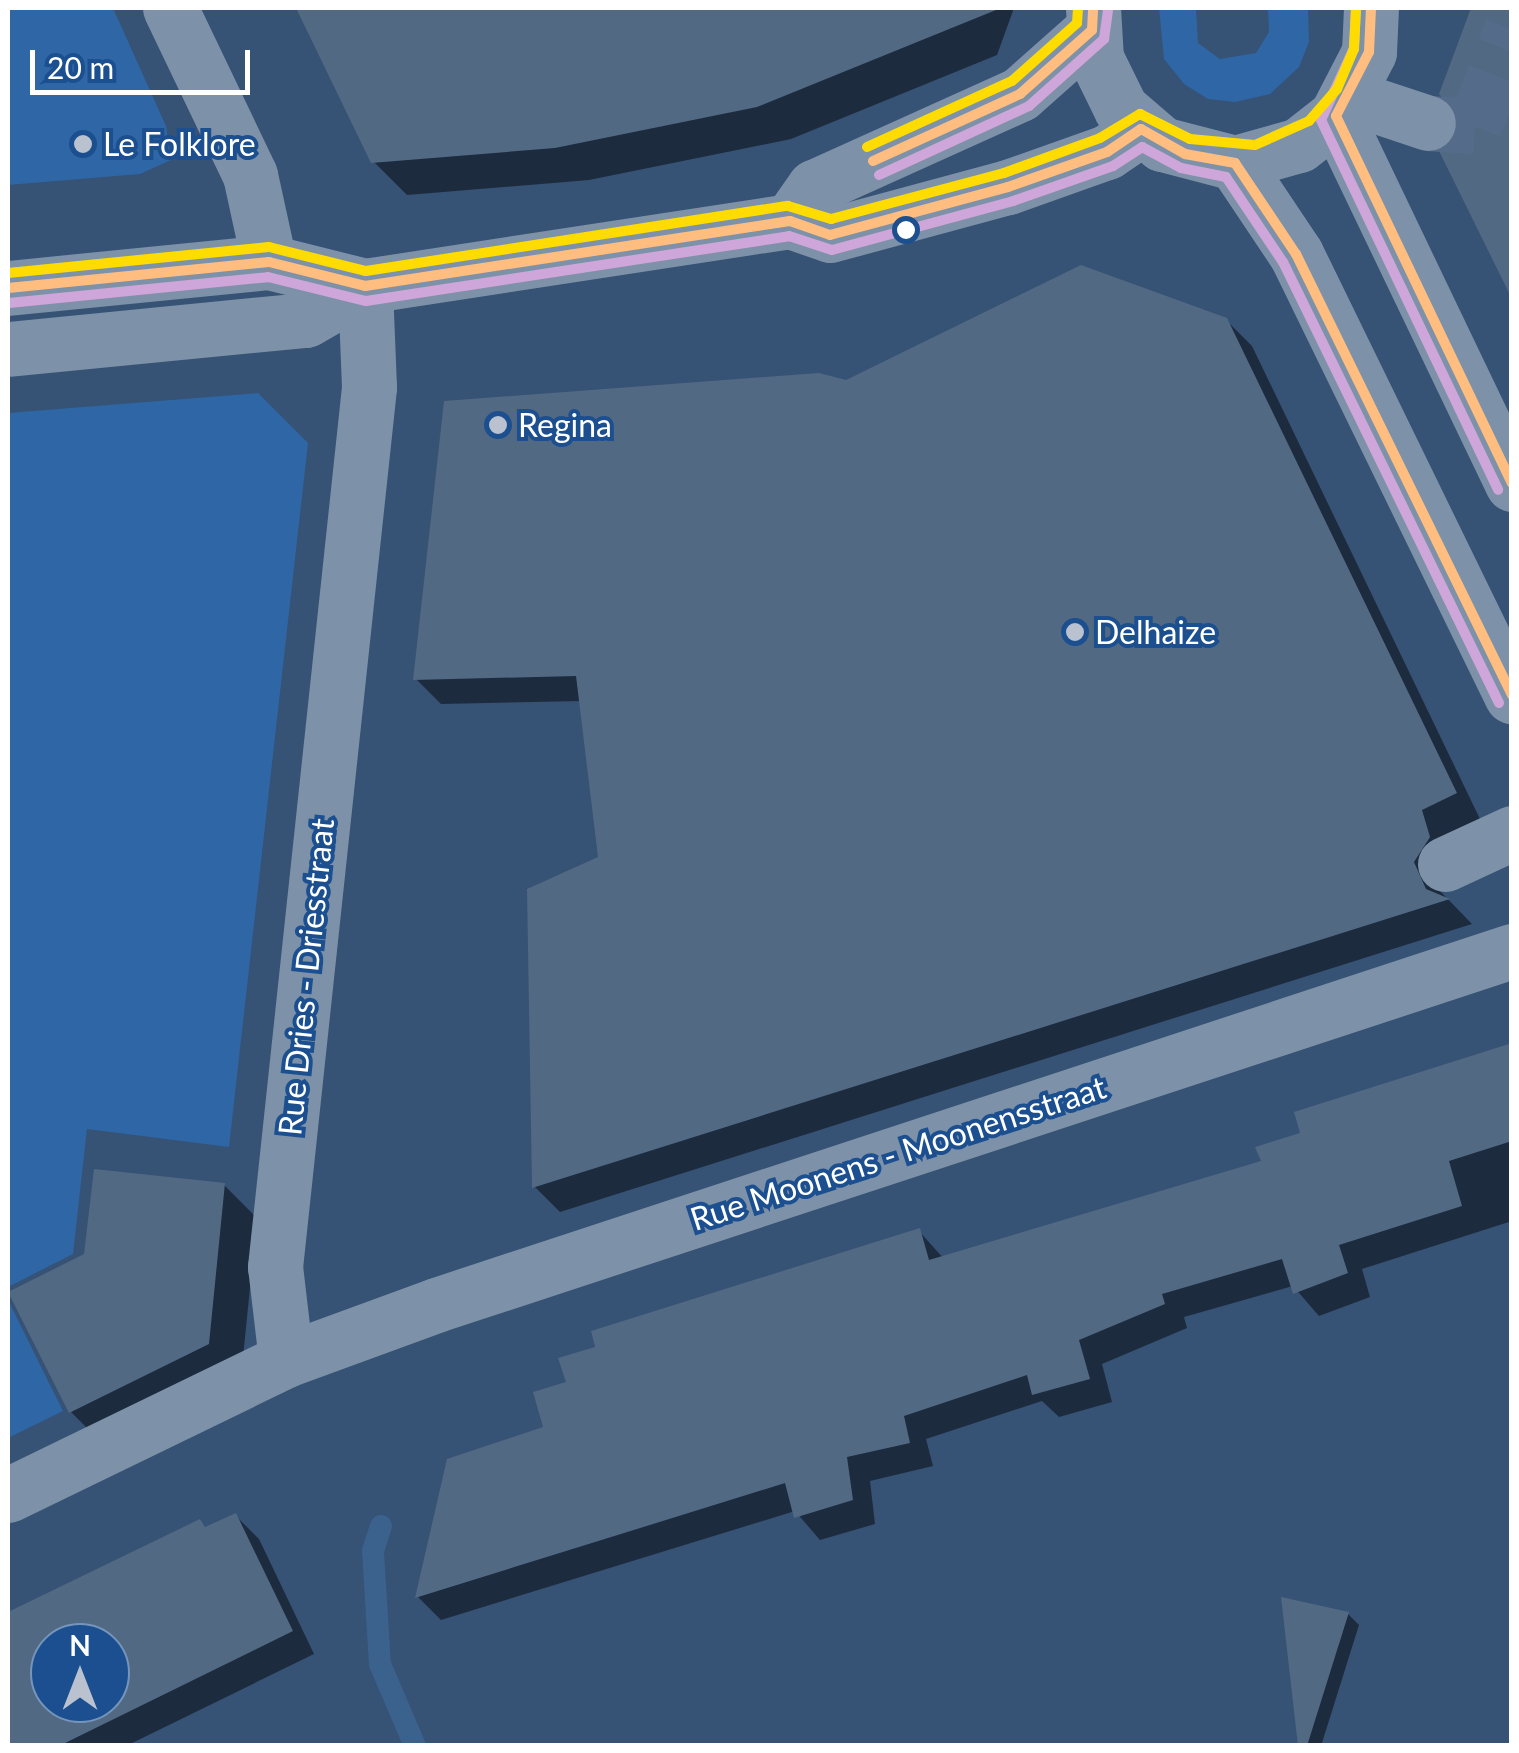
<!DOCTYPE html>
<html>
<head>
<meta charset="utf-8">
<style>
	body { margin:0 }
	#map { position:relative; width:1519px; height:1753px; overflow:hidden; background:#365274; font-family:Lato,sans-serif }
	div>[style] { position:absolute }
	.green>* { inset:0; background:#2f66a5 }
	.shadow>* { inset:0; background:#0007 }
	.stream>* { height:22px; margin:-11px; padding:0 11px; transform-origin:11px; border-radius:11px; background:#3b618d }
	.building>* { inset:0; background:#526984 }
	.minor-tunnel>* { height:55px; margin-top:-27.5px; transform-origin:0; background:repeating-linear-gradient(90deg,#546c89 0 55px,transparent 0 83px) }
	.minor>* { height:55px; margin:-27.5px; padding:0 27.5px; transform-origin:27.5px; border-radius:27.5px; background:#7d92a8 }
	.bus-1>* { height:10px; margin:-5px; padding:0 5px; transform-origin:5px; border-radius:5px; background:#ffbe80 }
	.bus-2>* { height:10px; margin:-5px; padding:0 5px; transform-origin:5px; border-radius:5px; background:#cfa6d9 }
	.bus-3>* { height:10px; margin:-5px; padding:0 5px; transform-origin:5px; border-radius:5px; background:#ffdc01 }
	.dots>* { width:28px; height:28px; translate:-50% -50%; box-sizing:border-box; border:5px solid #1b4f8f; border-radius:50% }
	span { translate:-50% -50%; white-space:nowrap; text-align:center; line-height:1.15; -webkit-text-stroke:8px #1b4f8f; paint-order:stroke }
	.poi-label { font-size:32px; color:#fff }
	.left { translate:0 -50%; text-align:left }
	.street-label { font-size:32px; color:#fff }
	.frame { position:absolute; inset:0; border:10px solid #fff; pointer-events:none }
	.north { position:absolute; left:30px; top:1623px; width:100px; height:100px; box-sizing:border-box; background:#1b4f8f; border:2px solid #7695bc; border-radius:50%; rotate:0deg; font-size:28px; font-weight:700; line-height:40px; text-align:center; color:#fff }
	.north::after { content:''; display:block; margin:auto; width:35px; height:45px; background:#b9c2ce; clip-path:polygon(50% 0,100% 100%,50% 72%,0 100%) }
	.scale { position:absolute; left:30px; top:50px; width:220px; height:45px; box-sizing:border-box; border:5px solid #fff; border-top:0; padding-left:12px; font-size:30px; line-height:35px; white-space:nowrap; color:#fff; -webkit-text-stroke:8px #1b4f8f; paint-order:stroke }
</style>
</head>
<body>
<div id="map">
	<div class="green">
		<i style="clip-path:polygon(8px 8px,113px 8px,166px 126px,171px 160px,140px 174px,8px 185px)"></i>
		<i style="clip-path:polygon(1159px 8px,1196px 8px,1198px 43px,1220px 59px,1256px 53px,1269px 32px,1268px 8px,1308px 8px,1309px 42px,1299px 67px,1270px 94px,1235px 102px,1208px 99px,1184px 84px,1164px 59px)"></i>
		<i style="clip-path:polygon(258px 393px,308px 443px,229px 1147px,87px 1129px,73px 1254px,8px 1287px,8px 413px)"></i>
		<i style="clip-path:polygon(8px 1300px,63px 1411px,8px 1438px)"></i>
	</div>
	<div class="shadow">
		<i style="clip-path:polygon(299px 8px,450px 8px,460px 28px,600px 8px,1014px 8px,997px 55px,791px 139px,589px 180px,407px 195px,373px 161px)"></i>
		<i style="clip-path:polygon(1226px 320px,1252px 346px,1480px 819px,1438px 889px,1472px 924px,560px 1212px,535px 1187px,601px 859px,582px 701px,441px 704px,416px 679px,846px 383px)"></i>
		<i style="clip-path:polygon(1512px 1046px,1512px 1221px,1362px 1269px,1370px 1297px,1319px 1316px,1293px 1286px,1184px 1317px,1187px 1328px,1102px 1364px,1112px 1402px,1059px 1417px,1042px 1401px,926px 1439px,933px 1466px,870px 1481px,875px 1524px,820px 1540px,795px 1511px,441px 1620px,418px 1597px,546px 1429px,569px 1384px,919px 1231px,944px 1259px,1264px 1163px,1303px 1134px)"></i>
		<i style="clip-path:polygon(224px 1185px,257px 1218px,241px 1377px,103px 1444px,71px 1412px)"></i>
		<i style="clip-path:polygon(evenodd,236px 1516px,259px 1539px,314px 1654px,126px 1746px,8px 1746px,8px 1615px,200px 1522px,207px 1529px,236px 1516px,50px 1643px,110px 1643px,110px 1703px,50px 1703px,50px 1643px)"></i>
		<i style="clip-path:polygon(1348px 1614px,1359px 1625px,1321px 1746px,1300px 1746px)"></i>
	</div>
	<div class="stream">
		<i style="left:381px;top:1526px;width:26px;rotate:108deg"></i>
		<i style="left:373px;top:1551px;width:113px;rotate:86.5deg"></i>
		<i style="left:380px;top:1664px;width:89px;rotate:66.9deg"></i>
	</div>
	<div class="building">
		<i style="clip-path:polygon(296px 8px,996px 8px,996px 10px,757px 107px,555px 148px,371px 163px)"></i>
		<i style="clip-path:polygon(1471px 8px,1512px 8px,1512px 299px,1439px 151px,1458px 132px,1458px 116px,1439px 94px)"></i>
		<i style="clip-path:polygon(1081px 265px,1227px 318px,1457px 793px,1422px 810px,1430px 837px,1414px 862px,1426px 889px,1450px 899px,532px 1188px,527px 889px,598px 857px,576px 676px,413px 680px,444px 401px,819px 373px,846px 380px)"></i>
		<i style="clip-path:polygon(1512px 1043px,1512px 1141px,1449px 1161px,1462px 1206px,1339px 1245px,1348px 1273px,1293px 1294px,1282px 1259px,1162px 1294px,1165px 1304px,1079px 1340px,1090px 1379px,1032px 1395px,1027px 1375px,904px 1416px,910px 1443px,847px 1457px,853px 1500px,794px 1518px,785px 1483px,415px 1598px,447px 1459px,543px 1427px,533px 1392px,566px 1382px,558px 1358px,595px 1347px,591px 1331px,920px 1228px,929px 1260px,1261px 1161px,1255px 1147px,1300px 1133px,1294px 1112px)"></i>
		<i style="clip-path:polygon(94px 1169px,225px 1183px,209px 1344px,69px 1413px,8px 1292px,84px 1254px)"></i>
		<i style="clip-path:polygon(evenodd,236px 1513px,293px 1631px,59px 1746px,8px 1746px,8px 1612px,200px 1519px,205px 1527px,236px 1513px,50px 1643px,110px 1643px,110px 1703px,50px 1703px,50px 1643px)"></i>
		<i style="clip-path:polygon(1281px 1597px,1349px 1612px,1307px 1746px,1298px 1746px)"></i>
	</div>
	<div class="minor-tunnel">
		<i style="left:1428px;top:123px;width:47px;rotate:3.7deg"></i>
		<i style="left:1475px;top:126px;width:104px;rotate:-69.1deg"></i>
	</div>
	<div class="minor">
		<i style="left:170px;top:8px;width:185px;rotate:64.4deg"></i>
		<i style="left:250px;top:175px;width:89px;rotate:77.7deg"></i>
		<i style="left:1093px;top:8px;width:50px;rotate:86.6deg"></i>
		<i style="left:1096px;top:58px;width:57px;rotate:63.9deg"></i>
		<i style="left:1121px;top:109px;width:54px;rotate:40.5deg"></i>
		<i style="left:1162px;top:144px;width:75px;rotate:14.6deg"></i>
		<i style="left:1235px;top:163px;width:66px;rotate:-15.7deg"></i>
		<i style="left:1299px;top:145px;width:47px;rotate:-38.1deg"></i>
		<i style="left:1336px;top:116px;width:72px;rotate:-62.7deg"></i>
		<i style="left:1369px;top:52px;width:44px;rotate:-87.4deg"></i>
		<i style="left:1350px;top:97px;width:82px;rotate:18.4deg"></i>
		<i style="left:1336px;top:116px;width:408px;rotate:64.4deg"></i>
		<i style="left:1235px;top:163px;width:110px;rotate:56.2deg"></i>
		<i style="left:1296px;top:254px;width:492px;rotate:64deg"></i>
		<i style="left:790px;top:221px;width:42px;rotate:-54.8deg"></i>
		<i style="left:814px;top:187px;width:226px;rotate:-24.3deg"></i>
		<i style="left:1020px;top:94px;width:96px;rotate:-41.6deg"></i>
		<i style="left:8px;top:288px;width:262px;rotate:-5.7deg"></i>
		<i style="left:269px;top:262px;width:99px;rotate:14deg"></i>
		<i style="left:365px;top:286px;width:430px;rotate:-8.7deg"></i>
		<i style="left:790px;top:221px;width:42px;rotate:19.3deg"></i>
		<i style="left:830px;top:235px;width:184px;rotate:-15.1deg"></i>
		<i style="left:1008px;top:187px;width:105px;rotate:-19.5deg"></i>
		<i style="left:1107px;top:152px;width:41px;rotate:-34.1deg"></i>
		<i style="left:8px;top:349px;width:299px;rotate:-5.6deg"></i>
		<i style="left:306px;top:320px;width:68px;rotate:-30deg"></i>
		<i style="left:1445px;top:864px;width:74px;rotate:-24.8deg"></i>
		<i style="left:286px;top:1360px;width:94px;rotate:-96.7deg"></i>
		<i style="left:275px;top:1267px;width:885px;rotate:-83.9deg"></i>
		<i style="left:369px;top:387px;width:101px;rotate:-92.3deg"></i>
		<i style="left:8px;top:1495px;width:309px;rotate:-25.9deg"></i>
		<i style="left:286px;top:1360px;width:160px;rotate:-20.1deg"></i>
		<i style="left:436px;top:1305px;width:1133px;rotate:-18.21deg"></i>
	</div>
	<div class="bus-1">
		<i style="left:1371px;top:8px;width:44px;rotate:92.6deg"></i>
		<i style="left:1369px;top:52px;width:72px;rotate:117.3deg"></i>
		<i style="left:1336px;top:116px;width:407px;rotate:64.4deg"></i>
		<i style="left:873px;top:161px;width:162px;rotate:-24.5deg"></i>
		<i style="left:1020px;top:94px;width:96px;rotate:-41.6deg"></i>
		<i style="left:1092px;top:30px;width:22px;rotate:-87deg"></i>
		<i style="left:8px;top:288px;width:262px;rotate:-5.7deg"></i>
		<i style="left:269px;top:262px;width:99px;rotate:14deg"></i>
		<i style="left:365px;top:286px;width:430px;rotate:-8.7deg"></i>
		<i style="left:790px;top:221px;width:42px;rotate:19.3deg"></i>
		<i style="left:830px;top:235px;width:184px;rotate:-15.1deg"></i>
		<i style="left:1008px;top:187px;width:105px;rotate:-19.5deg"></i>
		<i style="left:1107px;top:152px;width:41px;rotate:-34.1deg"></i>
		<i style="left:1141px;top:129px;width:51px;rotate:29.6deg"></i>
		<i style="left:1185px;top:154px;width:51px;rotate:10.2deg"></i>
		<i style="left:1235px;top:163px;width:110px;rotate:56.2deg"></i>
		<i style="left:1296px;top:254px;width:491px;rotate:63.9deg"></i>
	</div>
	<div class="bus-2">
		<i style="left:1356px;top:8px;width:40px;rotate:92.9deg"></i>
		<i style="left:1354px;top:48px;width:79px;rotate:114.6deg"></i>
		<i style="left:1321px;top:120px;width:410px;rotate:64.4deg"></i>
		<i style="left:879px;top:175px;width:165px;rotate:-24.7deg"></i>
		<i style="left:1029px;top:106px;width:101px;rotate:-41.8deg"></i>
		<i style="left:1104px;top:39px;width:30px;rotate:-82deg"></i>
		<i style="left:9px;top:303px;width:260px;rotate:-5.7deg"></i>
		<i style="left:268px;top:277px;width:101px;rotate:13.8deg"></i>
		<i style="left:366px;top:301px;width:428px;rotate:-8.7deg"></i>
		<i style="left:789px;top:236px;width:45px;rotate:18deg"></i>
		<i style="left:832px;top:250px;width:188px;rotate:-15.1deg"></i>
		<i style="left:1013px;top:201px;width:106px;rotate:-19.3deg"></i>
		<i style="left:1113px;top:166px;width:35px;rotate:-33deg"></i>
		<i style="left:1142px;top:147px;width:44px;rotate:28.3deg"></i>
		<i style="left:1181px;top:168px;width:46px;rotate:11.3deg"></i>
		<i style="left:1226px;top:177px;width:102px;rotate:56.2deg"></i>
		<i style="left:1283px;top:262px;width:491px;rotate:63.9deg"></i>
	</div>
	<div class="bus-3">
		<i style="left:867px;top:147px;width:159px;rotate:-24.5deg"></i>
		<i style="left:1012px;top:81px;width:87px;rotate:-41.7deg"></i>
		<i style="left:1077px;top:23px;width:15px;rotate:-86deg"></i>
		<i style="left:8px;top:273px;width:262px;rotate:-5.7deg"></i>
		<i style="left:269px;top:247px;width:100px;rotate:13.9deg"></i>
		<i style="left:366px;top:271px;width:427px;rotate:-8.8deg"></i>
		<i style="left:788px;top:206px;width:45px;rotate:16.8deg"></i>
		<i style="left:831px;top:219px;width:179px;rotate:-14.9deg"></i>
		<i style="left:1004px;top:173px;width:102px;rotate:-20deg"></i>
		<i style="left:1100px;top:138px;width:47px;rotate:-31deg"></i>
		<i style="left:1140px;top:114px;width:56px;rotate:26.6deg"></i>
		<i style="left:1190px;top:139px;width:65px;rotate:5.3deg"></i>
		<i style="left:1255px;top:145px;width:59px;rotate:-24deg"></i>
		<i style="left:1309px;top:121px;width:43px;rotate:-48.8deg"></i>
		<i style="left:1337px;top:89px;width:43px;rotate:-67deg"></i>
		<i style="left:1354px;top:49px;width:41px;rotate:-87.2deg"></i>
	</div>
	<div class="dots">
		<i style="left:83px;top:144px;background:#b9c2ce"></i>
		<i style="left:906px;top:230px;background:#fff"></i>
		<i style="left:498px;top:425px;background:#b9c2ce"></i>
		<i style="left:1075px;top:632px;background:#b9c2ce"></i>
	</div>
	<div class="poi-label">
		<span class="left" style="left:103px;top:144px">Le Folklore</span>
		<span class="left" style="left:518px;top:425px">Regina</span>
		<span class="left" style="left:1095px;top:632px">Delhaize</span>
	</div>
	<div class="street-label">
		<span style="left:306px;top:977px;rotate:-84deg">Rue Dries - Driesstraat</span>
		<span style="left:898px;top:1153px;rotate:-18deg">Rue Moonens - Moonensstraat</span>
	</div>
	<div class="frame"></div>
	<div class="north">N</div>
	<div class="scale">20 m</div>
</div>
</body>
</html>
